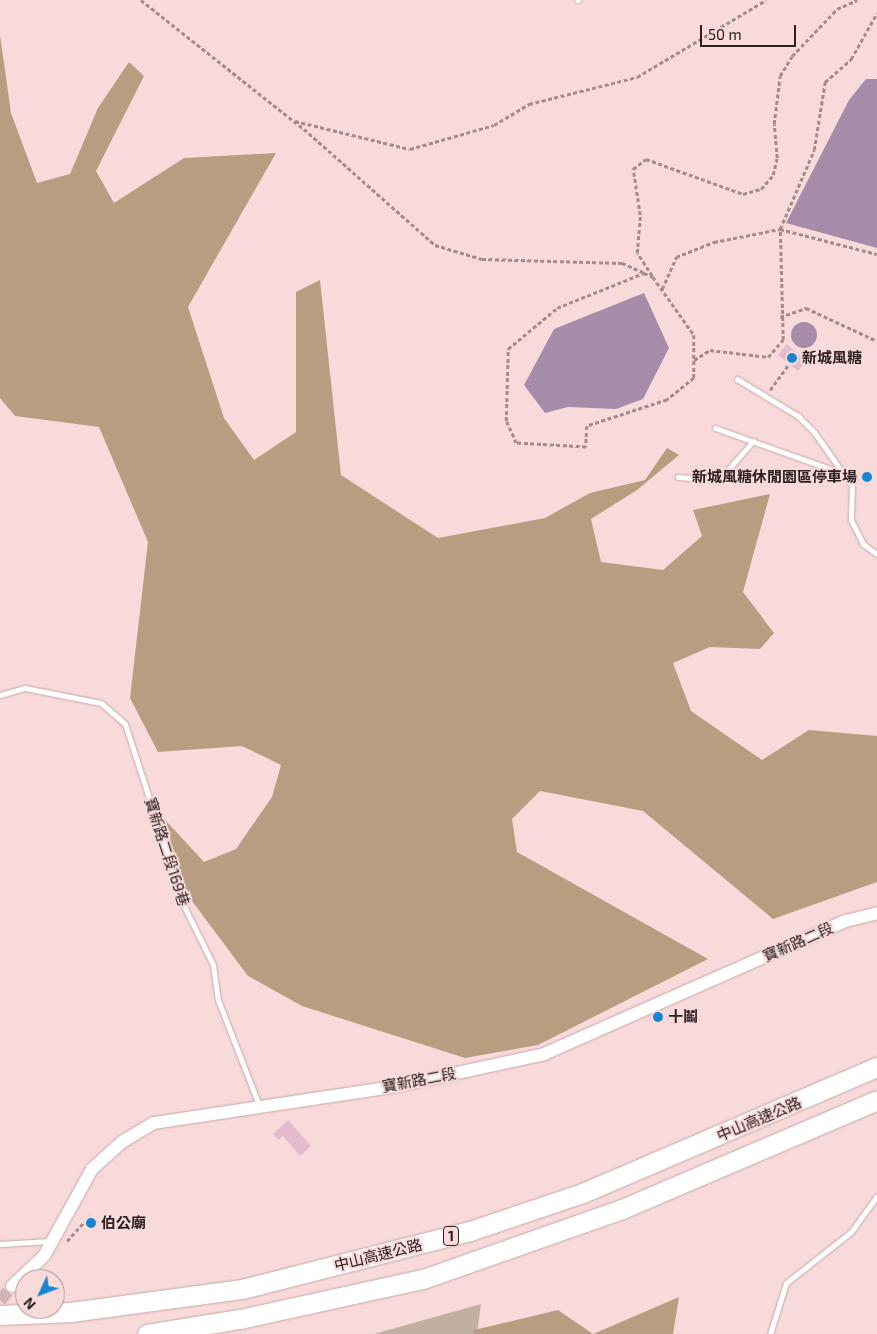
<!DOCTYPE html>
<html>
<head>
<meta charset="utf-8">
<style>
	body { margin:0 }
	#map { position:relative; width:877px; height:1334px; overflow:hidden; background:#f9dadb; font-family:"Exo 2","Noto Sans TC",sans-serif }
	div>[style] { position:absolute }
	.green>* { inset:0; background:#c1b09f }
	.forest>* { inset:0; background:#b89e81 }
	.water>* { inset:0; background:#a68ca8 }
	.round { border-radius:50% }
	.building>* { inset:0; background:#e2bbcc }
	.tertiary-tunnel>* { height:12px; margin-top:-6px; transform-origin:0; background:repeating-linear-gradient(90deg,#d0b5b6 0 12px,transparent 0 18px) }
	.path>* { height:2.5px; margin-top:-1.25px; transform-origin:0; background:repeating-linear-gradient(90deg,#a38c8d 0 4px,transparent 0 6.5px) }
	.roads { filter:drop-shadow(0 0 1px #c6a9a9) drop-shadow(0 0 1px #c6a9a9) }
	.service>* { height:5px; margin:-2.5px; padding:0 2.5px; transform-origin:2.5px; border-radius:2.5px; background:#fff }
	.tertiary>* { height:12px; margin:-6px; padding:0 6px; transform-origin:6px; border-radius:6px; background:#fff }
	.motorway>* { height:19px; margin:-9.5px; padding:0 9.5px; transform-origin:9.5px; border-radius:9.5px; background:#fff }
	.dots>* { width:14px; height:14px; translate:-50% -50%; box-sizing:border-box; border:2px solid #f9dadb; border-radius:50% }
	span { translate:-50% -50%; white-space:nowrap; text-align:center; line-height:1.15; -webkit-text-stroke:4px #f9dadb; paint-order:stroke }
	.shield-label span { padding:1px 4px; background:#f9dadb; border:1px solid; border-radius:4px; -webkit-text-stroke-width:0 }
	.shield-label { font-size:14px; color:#2b2020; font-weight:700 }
	.poi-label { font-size:15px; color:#2b2020; font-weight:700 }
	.left { translate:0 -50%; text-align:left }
	.right { translate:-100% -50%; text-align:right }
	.street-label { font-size:15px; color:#2b2020 }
	.north { position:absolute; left:15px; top:1269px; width:50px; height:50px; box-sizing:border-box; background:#f9dadb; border:1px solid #a79090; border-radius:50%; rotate:227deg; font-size:14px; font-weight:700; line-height:20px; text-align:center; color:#2b2020 }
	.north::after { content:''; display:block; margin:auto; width:18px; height:22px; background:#1586cf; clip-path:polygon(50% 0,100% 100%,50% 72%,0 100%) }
	.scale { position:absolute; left:700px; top:25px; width:96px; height:22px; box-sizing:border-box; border:2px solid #2b2020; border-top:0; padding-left:6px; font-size:15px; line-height:18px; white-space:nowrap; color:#2b2020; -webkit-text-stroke:4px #f9dadb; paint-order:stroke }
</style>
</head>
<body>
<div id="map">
	<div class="green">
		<i style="clip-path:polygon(481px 1304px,477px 1334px,374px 1334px)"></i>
	</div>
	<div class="forest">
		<i style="clip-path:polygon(0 35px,11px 113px,37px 183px,70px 174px,98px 108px,129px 62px,144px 76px,96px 171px,114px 203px,184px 158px,276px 153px,188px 307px,224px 418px,254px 460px,296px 432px,296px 292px,320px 280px,341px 475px,438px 538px,545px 518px,590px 493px,645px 480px,667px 448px,679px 455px,637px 490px,591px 519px,601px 562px,663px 570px,702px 536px,693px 510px,770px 494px,743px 592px,774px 633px,760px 649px,710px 647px,673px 663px,691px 711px,762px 760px,809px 730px,877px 736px,877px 882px,773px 919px,643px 811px,540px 791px,512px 819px,517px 852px,708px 959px,538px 1045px,465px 1058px,302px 1006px,248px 976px,183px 889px,156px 810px,204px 862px,236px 849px,272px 797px,281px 765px,242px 746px,158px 752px,130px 698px,148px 542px,99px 427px,15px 416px,0 398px)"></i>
		<i style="clip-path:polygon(679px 1297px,673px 1334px,473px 1334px,474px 1330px,558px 1310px,593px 1334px)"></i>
	</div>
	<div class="water">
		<i style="clip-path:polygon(866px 79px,877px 79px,877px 248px,786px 223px,849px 100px)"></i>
		<i style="clip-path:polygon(644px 293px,669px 348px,643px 399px,616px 409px,568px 407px,545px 413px,524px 385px,554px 329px)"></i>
		<i class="round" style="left:791px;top:322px;width:26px;height:26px"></i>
	</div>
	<div class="building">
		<i style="clip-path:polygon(787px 344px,806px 361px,798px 371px,778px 355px)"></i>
		<i style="clip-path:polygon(288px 1120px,311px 1146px,300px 1156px,283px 1136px,278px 1140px,273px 1134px)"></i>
		<i style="clip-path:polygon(90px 1215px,99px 1222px,93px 1230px,83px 1223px)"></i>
	</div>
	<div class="tertiary-tunnel">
		<i style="left:0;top:1301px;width:19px;rotate:-51deg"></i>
	</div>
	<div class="path">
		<i style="left:141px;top:0;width:208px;rotate:38.4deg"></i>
		<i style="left:304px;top:129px;width:175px;rotate:41.5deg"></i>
		<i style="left:435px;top:245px;width:49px;rotate:16.6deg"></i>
		<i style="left:482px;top:259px;width:140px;rotate:1.6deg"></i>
		<i style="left:622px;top:263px;width:24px;rotate:24deg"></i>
		<i style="left:644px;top:273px;width:10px;rotate:24deg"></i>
		<i style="left:653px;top:277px;width:71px;rotate:54.7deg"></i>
		<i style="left:694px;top:335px;width:43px;rotate:90deg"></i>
		<i style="left:694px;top:378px;width:35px;rotate:141deg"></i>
		<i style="left:667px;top:400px;width:84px;rotate:162deg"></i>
		<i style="left:587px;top:426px;width:21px;rotate:93deg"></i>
		<i style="left:586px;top:447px;width:70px;rotate:-176.7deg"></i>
		<i style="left:516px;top:443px;width:24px;rotate:-114deg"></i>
		<i style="left:506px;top:421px;width:72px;rotate:-88.4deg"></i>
		<i style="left:508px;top:349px;width:64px;rotate:-39.9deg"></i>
		<i style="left:557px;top:308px;width:94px;rotate:-21.9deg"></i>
		<i style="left:295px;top:121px;width:118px;rotate:13.7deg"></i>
		<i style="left:410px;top:149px;width:87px;rotate:-15.9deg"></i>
		<i style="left:494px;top:125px;width:41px;rotate:-31deg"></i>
		<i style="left:529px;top:104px;width:111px;rotate:-14deg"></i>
		<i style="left:637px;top:77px;width:150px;rotate:-30.8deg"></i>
		<i style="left:652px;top:276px;width:27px;rotate:-123deg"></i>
		<i style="left:637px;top:253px;width:38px;rotate:-85deg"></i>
		<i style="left:640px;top:215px;width:47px;rotate:-98.7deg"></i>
		<i style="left:633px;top:169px;width:16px;rotate:-38deg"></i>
		<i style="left:646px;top:159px;width:103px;rotate:19.8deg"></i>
		<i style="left:743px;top:194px;width:19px;rotate:-16deg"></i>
		<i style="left:761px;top:189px;width:18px;rotate:-49deg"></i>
		<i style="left:773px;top:175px;width:17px;rotate:-77deg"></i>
		<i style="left:777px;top:158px;width:34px;rotate:-95deg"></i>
		<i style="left:774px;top:124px;width:48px;rotate:-82.9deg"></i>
		<i style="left:780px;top:76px;width:23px;rotate:-59deg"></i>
		<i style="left:792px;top:56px;width:65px;rotate:-46.2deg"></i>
		<i style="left:837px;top:9px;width:22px;rotate:-24deg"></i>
		<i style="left:662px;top:289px;width:35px;rotate:-66deg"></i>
		<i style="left:676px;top:257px;width:41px;rotate:-21.5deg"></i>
		<i style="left:714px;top:242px;width:67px;rotate:-11.1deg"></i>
		<i style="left:780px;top:229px;width:100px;rotate:14.5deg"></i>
		<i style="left:780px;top:317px;width:28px;rotate:-19deg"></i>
		<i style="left:806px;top:308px;width:78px;rotate:24.9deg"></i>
		<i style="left:694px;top:360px;width:19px;rotate:-32deg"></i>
		<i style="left:710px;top:350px;width:58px;rotate:6.9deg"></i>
		<i style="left:768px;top:357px;width:23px;rotate:-49deg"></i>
		<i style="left:783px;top:340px;width:111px;rotate:-91.5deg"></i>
		<i style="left:780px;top:229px;width:86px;rotate:-66.7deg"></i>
		<i style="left:814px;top:150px;width:69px;rotate:-80.8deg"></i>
		<i style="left:825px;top:82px;width:35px;rotate:-41deg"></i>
		<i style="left:851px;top:59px;width:53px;rotate:-60.5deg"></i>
		<i style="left:770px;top:390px;width:32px;rotate:-54deg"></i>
		<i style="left:67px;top:1241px;width:24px;rotate:-48deg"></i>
	</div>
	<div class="roads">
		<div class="service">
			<i style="left:577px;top:0;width:1px"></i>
			<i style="left:737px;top:379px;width:71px;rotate:31.2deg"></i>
			<i style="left:798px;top:416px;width:23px;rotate:45deg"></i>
			<i style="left:814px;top:432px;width:66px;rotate:54.9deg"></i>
			<i style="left:852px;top:486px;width:34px;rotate:92deg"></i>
			<i style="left:851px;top:520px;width:27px;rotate:63deg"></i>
			<i style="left:863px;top:544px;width:17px;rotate:36deg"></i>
			<i style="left:715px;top:428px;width:137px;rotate:19.6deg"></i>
			<i style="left:678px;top:477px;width:41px;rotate:4.2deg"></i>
			<i style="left:719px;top:480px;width:52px;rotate:-48.9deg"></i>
			<i style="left:0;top:695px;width:26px;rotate:-16deg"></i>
			<i style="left:25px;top:688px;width:77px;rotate:11.2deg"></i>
			<i style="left:101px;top:703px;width:32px;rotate:41deg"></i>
			<i style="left:125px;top:724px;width:191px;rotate:72deg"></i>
			<i style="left:184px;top:906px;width:66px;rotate:63.8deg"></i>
			<i style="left:213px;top:965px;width:35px;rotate:82deg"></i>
			<i style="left:218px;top:1000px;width:113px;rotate:68.7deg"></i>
			<i style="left:0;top:1244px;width:50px;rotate:-3.4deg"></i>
			<i style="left:770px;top:1334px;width:53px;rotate:-72.6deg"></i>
			<i style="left:786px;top:1283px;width:83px;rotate:-38.1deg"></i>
			<i style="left:851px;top:1232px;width:44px;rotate:-54.2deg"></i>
		</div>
		<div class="tertiary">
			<i style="left:12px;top:1286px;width:44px;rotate:-43.2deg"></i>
			<i style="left:44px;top:1256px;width:99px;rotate:-61.1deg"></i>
			<i style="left:92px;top:1169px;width:40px;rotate:-42deg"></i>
			<i style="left:122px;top:1142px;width:37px;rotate:-31deg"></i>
			<i style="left:154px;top:1123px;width:241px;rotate:-8.6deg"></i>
			<i style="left:392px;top:1087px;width:156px;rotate:-12.2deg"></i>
			<i style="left:544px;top:1054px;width:330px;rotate:-23.8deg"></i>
			<i style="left:846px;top:921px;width:32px;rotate:-14deg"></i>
		</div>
		<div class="motorway">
			<i style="left:0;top:1315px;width:71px;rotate:-2.4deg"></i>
			<i style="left:71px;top:1312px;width:173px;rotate:-7.7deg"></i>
			<i style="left:242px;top:1289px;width:235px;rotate:-14.3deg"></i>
			<i style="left:470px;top:1231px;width:121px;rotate:-18.7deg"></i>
			<i style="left:585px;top:1192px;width:318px;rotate:-23.2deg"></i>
			<i style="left:147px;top:1334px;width:94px;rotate:-9.2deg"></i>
			<i style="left:240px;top:1319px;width:190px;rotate:-12.4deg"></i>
			<i style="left:426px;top:1278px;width:208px;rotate:-19.4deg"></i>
			<i style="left:622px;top:1209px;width:277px;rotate:-23.1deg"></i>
		</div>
	</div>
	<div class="dots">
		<i style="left:792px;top:358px;background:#1586cf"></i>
		<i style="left:867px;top:477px;background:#1586cf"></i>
		<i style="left:658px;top:1017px;background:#1586cf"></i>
		<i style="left:91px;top:1223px;background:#1586cf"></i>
	</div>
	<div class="shield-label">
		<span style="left:451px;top:1236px">1</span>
	</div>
	<div class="poi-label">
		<span class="left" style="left:802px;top:358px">新城風糖</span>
		<span class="right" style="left:857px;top:477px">新城風糖休閒園區停車場</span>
		<span class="left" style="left:668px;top:1017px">十鬮</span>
		<span class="left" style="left:101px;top:1223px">伯公廟</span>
	</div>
	<div class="street-label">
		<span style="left:167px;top:852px;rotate:72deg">寶新路二段169巷</span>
		<span style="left:798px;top:942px;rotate:-24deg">寶新路二段</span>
		<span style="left:419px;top:1080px;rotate:-11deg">寶新路二段</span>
		<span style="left:759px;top:1119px;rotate:-23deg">中山高速公路</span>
		<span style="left:378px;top:1255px;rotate:-14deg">中山高速公路</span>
	</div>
	<div class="north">N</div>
	<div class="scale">50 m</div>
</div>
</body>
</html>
